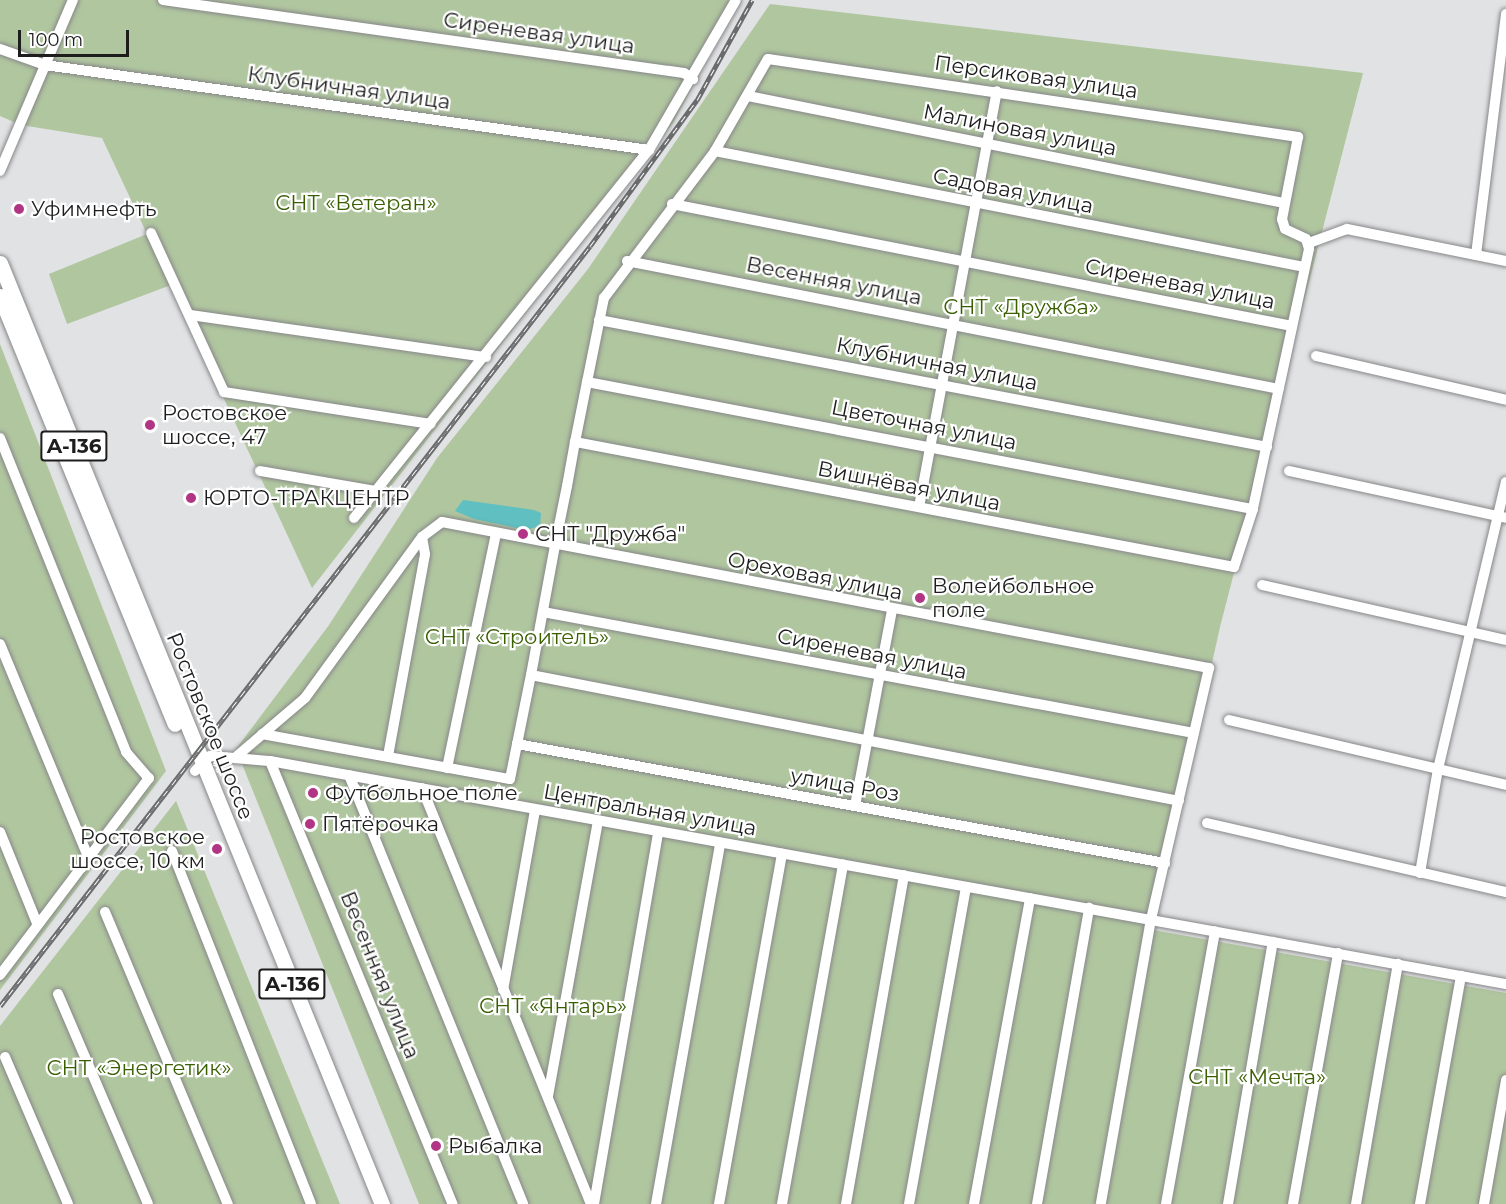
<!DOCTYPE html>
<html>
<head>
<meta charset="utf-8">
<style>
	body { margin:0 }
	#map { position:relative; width:1506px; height:1204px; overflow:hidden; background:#e1e2e4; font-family:Montserrat,sans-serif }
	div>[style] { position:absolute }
	.green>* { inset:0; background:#b0c69f }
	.water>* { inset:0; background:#5fbfc1 }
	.roads { filter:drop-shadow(0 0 2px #878789) drop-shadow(0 0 2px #878789) }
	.minor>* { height:10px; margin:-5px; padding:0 5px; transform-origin:5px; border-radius:5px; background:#fff }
	.highway>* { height:15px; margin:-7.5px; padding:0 7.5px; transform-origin:7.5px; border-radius:7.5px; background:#fff }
	.rail>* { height:4.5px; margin-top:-2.25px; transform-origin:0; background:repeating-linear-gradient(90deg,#fff 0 7px,#6a6b6c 0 14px); box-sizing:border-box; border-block:2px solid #6a6b6c }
	.dots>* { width:16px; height:16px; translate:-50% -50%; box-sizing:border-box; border:3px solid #fff; border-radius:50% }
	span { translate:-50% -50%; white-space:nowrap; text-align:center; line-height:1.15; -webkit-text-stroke:4.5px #fff; paint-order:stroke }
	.shield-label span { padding:2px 4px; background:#fff; border:2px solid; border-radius:4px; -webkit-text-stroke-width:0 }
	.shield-label { font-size:20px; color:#1d1d1e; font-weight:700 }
	.street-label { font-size:21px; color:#1d1d1e }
	.park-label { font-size:21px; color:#395f01 }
	.poi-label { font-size:21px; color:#1d1d1e }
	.left { translate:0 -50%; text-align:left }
	.right { translate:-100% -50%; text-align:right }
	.scale { position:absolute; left:18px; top:30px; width:111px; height:27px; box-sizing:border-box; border:3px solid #1d1d1e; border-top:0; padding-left:8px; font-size:18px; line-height:21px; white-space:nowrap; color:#1d1d1e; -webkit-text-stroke:4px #fff; paint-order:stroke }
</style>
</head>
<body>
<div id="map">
	<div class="green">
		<i style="clip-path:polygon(0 0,739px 0,673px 123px,312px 588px,171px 285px,67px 324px,49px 274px,147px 234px,102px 138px,21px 125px,0 116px)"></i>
		<i style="clip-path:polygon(770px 4px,1363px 73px,1220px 627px,1153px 930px,1506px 993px,1506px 1204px,419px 1204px,236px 749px,329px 625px,437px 458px,588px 269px)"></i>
		<i style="clip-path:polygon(0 344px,166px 771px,0 990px)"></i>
		<i style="clip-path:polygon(176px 801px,340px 1204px,0 1204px,0 1026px)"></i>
	</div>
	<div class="water">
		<i style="clip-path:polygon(463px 500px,534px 510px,541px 513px,540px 526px,526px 530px,474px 519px,455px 511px)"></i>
	</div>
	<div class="roads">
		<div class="minor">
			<i style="left:163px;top:0;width:526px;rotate:7.98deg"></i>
			<i style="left:684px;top:73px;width:11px;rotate:34deg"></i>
			<i style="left:0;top:49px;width:48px;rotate:19.6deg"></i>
			<i style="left:45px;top:65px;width:610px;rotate:8.01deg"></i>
			<i style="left:748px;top:96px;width:547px;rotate:11.29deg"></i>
			<i style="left:715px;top:151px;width:600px;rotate:11.14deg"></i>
			<i style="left:0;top:171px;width:186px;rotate:-66.9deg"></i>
			<i style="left:672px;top:204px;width:632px;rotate:11.13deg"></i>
			<i style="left:151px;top:233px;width:175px;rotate:65.3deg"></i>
			<i style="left:224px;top:392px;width:209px;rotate:8.8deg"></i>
			<i style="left:1309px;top:243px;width:40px;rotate:-20.2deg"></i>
			<i style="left:1347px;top:229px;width:162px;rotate:11.4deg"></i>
			<i style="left:1476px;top:255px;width:243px;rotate:-82.9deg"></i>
			<i style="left:627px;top:261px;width:664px;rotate:11.11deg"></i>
			<i style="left:190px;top:315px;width:299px;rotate:8.1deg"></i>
			<i style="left:599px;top:320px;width:680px;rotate:10.76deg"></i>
			<i style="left:1316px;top:356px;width:195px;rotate:13deg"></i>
			<i style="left:587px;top:382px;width:678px;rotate:10.8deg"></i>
			<i style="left:0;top:438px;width:338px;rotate:68.1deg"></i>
			<i style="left:126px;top:752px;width:35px;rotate:49deg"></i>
			<i style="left:149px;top:778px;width:247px;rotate:127.1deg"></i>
			<i style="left:260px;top:471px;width:118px;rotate:9.8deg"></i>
			<i style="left:1289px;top:471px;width:222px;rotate:12.2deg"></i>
			<i style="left:919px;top:507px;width:423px;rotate:-79.4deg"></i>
			<i style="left:354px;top:518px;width:472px;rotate:-51.3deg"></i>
			<i style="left:649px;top:150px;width:173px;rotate:-59.9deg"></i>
			<i style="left:1262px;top:585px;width:250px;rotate:12.7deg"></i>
			<i style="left:543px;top:612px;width:662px;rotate:10.53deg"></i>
			<i style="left:0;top:644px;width:227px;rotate:67.5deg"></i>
			<i style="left:531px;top:675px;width:660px;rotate:11deg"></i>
			<i style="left:1229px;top:720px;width:285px;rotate:13.2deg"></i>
			<i style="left:262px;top:734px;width:252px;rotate:10.3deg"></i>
			<i style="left:510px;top:779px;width:106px;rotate:-78.6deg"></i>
			<i style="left:531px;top:675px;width:132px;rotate:-79.5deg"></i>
			<i style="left:555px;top:545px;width:60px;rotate:-78.5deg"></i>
			<i style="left:567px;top:486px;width:45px;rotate:-79.7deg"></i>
			<i style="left:575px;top:442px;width:61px;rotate:-78.7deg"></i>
			<i style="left:587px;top:382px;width:86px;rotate:-78.6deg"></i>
			<i style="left:604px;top:298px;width:184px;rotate:-52.9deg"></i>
			<i style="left:715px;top:151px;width:106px;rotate:-60.1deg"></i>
			<i style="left:768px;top:59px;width:536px;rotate:8.37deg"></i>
			<i style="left:1298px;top:137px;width:84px;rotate:101deg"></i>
			<i style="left:1282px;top:219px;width:10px;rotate:73deg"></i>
			<i style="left:1285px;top:229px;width:23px;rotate:25deg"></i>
			<i style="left:1306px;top:239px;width:10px;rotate:73deg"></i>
			<i style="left:1309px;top:249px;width:266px;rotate:102.2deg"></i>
			<i style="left:1253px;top:509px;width:61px;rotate:108.1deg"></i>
			<i style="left:1234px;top:567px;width:671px;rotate:-169.26deg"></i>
			<i style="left:517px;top:744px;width:659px;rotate:10.41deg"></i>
			<i style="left:237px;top:756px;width:89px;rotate:-40.5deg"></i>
			<i style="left:305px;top:698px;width:199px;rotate:-54deg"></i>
			<i style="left:422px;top:537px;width:25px;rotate:-37deg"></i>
			<i style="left:442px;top:522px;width:781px;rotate:10.78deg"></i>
			<i style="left:1209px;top:668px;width:258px;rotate:103deg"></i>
			<i style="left:1151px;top:919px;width:289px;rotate:100deg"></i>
			<i style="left:388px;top:756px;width:205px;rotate:-79.6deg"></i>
			<i style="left:425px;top:554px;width:17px;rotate:-100deg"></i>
			<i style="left:270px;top:761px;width:479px;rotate:67.6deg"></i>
			<i style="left:447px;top:768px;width:239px;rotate:-78.2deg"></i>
			<i style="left:195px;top:771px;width:21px;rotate:-45deg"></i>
			<i style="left:210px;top:756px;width:60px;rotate:4.8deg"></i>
			<i style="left:270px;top:761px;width:1256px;rotate:10.23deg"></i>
			<i style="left:349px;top:775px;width:463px;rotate:67.9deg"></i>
			<i style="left:422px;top:788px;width:449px;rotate:67.9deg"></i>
			<i style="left:855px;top:806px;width:198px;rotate:-79.3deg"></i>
			<i style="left:1207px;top:823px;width:307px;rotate:13deg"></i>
			<i style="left:0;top:832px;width:98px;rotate:67.9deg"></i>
			<i style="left:172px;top:851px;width:379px;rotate:68.5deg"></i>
			<i style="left:1420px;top:873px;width:106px;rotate:-80.2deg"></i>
			<i style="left:1438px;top:769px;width:295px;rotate:-76.7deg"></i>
			<i style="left:105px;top:912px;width:317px;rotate:67.2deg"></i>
			<i style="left:503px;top:990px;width:183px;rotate:-79.9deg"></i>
			<i style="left:58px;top:994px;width:228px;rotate:66.8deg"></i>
			<i style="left:5px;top:1057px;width:160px;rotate:66.8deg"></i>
			<i style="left:548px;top:1096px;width:279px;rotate:-79.7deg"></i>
			<i style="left:594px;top:1204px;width:376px;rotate:-80.2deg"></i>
			<i style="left:656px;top:1204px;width:367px;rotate:-79.9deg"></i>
			<i style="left:719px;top:1204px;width:356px;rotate:-79.8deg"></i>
			<i style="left:782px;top:1204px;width:345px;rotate:-79.8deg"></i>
			<i style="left:846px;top:1204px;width:334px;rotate:-80deg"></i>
			<i style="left:909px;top:1204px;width:322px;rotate:-79.8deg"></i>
			<i style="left:974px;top:1204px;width:311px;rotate:-79.6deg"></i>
			<i style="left:1037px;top:1204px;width:301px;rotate:-80deg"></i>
			<i style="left:1166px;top:1204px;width:277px;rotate:-79.8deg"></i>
			<i style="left:1228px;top:1204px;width:266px;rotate:-80.3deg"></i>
			<i style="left:1293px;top:1204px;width:255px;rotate:-79.8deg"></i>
			<i style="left:1356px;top:1204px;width:244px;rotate:-80.1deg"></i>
			<i style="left:1420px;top:1204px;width:232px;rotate:-79.8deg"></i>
			<i style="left:1484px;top:1204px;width:126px;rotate:-79.9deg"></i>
		</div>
		<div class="highway">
			<i style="left:0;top:263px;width:1016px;rotate:67.91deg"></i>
			<i style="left:0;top:296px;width:462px;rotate:67.8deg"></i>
		</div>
	</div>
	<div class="rail">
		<i style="left:0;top:1006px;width:962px;rotate:-52.18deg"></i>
		<i style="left:590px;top:246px;width:181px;rotate:-53.8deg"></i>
		<i style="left:697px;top:100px;width:114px;rotate:-61.2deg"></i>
	</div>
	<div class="dots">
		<i style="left:19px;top:209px;background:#b23484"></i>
		<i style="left:150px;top:425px;background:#b23484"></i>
		<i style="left:191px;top:498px;background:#b23484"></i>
		<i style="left:523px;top:534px;background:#b23484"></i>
		<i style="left:920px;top:598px;background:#b23484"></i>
		<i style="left:313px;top:793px;background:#b23484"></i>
		<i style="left:310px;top:824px;background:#b23484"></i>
		<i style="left:217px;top:849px;background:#b23484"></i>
		<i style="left:436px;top:1146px;background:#b23484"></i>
	</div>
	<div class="shield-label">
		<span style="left:74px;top:446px">А-136</span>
		<span style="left:292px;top:984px">А-136</span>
	</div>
	<div class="street-label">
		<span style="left:539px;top:33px;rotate:8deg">Сиреневая улица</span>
		<span style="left:1036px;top:77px;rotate:8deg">Персиковая улица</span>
		<span style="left:349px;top:88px;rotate:8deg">Клубничная улица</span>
		<span style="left:1020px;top:130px;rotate:11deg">Малиновая улица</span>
		<span style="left:1013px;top:191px;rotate:11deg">Садовая улица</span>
		<span style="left:834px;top:281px;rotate:11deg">Весенняя улица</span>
		<span style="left:1180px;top:284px;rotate:11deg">Сиреневая улица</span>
		<span style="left:937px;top:364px;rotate:11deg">Клубничная улица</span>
		<span style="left:924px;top:425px;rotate:11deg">Цветочная улица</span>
		<span style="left:909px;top:486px;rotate:11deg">Вишнёвая улица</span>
		<span style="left:815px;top:576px;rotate:11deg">Ореховая улица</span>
		<span style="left:872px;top:654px;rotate:11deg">Сиреневая улица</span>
		<span style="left:210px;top:726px;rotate:68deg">Ростовское шоссе</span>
		<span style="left:845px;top:785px;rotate:10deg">улица Роз</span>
		<span style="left:650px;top:810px;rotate:10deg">Центральная улица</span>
		<span style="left:380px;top:975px;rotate:68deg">Весенняя улица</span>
	</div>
	<div class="park-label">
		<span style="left:356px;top:203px">СНТ «Ветеран»</span>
		<span style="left:1021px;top:307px">СНТ «Дружба»</span>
		<span style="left:517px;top:637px">СНТ «Строитель»</span>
		<span style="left:553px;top:1006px">СНТ «Янтарь»</span>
		<span style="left:139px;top:1068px">СНТ «Энергетик»</span>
		<span style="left:1257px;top:1077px">СНТ «Мечта»</span>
	</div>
	<div class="poi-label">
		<span class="left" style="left:31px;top:209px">Уфимнефть</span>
		<span class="left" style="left:162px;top:425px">Ростовское<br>шоссе, 47</span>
		<span class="left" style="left:203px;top:498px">ЮРТО-ТРАКЦЕНТР</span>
		<span class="left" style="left:535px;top:534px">СНТ "Дружба"</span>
		<span class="left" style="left:932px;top:598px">Волейбольное<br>поле</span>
		<span class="left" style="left:325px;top:793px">Футбольное поле</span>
		<span class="left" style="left:322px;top:824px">Пятёрочка</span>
		<span class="right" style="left:205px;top:849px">Ростовское<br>шоссе, 10 км</span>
		<span class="left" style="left:448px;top:1146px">Рыбалка</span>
	</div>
	<div class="scale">100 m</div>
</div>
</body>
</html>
